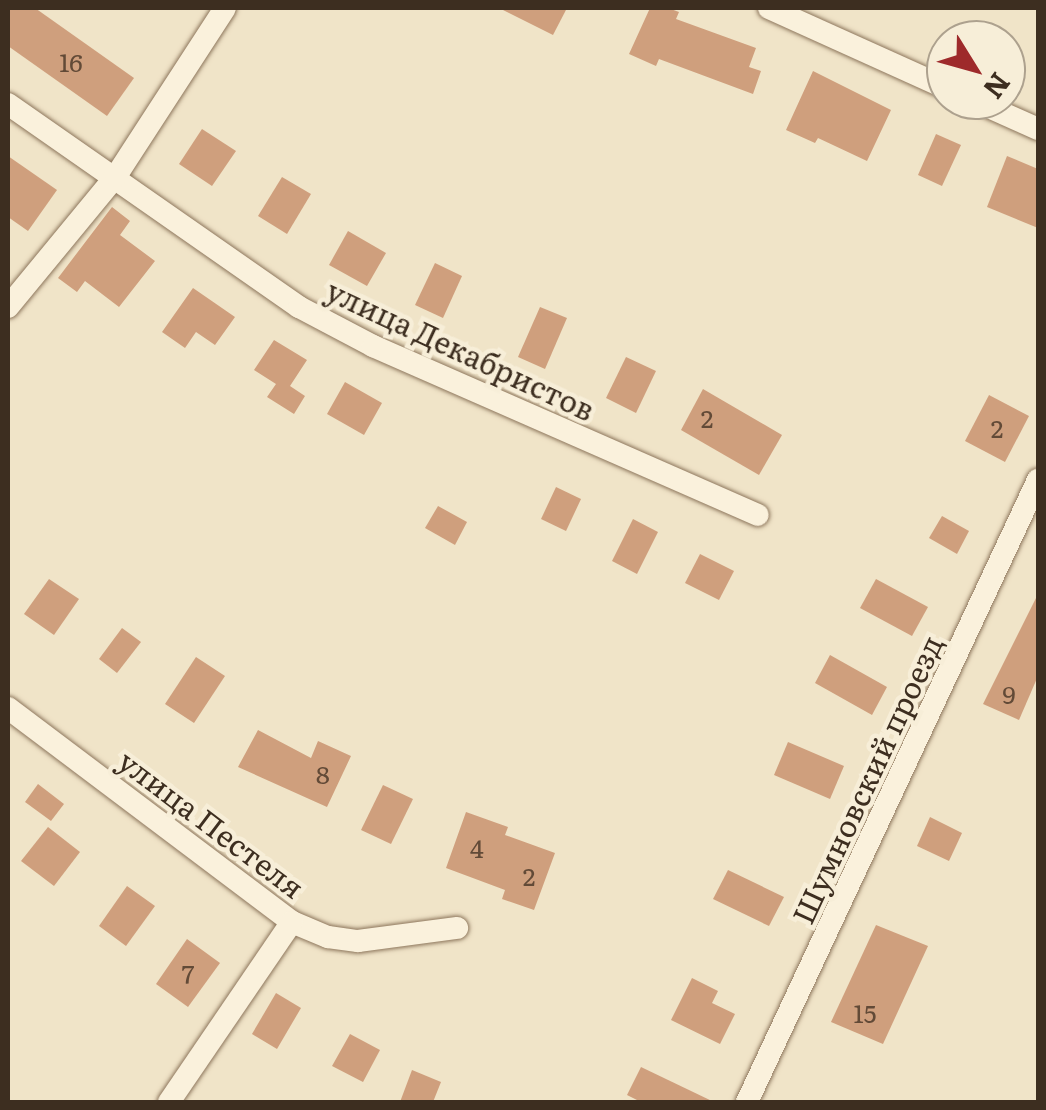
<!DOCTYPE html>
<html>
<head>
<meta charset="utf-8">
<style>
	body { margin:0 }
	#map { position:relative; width:1046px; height:1110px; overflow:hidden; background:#f0e4c8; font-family:Literata,serif }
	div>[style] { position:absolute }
	.building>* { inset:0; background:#cf9f7d }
	.roads { filter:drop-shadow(0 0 2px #8d765c) drop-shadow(0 0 2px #8d765c) }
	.minor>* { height:22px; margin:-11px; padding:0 11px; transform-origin:11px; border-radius:11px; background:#faf1dc }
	span { translate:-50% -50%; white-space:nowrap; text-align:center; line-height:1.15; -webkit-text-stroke:9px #f7eed8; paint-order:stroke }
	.number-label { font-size:25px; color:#624a37 }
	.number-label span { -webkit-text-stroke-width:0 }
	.street-label { font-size:30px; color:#3d2e20 }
	.frame { position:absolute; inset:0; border:10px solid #3d2e20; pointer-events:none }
	.north { position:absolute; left:926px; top:20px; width:100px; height:100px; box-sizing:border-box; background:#f7eed8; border:2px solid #ada18e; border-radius:50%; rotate:127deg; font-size:28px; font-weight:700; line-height:40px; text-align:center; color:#3d2e20 }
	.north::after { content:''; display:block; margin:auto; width:35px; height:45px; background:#9e2a2b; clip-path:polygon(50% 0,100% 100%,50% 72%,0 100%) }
</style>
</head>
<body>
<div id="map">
	<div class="building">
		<i style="clip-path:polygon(8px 8px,35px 8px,134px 78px,107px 116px,8px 46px)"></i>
		<i style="clip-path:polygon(499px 8px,567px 8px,553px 35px)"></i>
		<i style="clip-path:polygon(650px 8px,668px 8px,679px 12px,676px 19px,756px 48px,749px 67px,761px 71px,753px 94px,659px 59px,656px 66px,629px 54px)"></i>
		<i style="clip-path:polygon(813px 71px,891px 110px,867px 161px,818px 138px,815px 143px,786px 130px)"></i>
		<i style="clip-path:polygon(202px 129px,236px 151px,212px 186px,179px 164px)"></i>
		<i style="clip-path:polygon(936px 134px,961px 145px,942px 186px,918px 175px)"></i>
		<i style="clip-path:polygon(8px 156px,57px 190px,28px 231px,8px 217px)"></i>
		<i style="clip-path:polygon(1007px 156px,1038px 169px,1038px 228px,987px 207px)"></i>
		<i style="clip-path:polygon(282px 177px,311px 194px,287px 234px,258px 216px)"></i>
		<i style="clip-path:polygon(112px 207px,130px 221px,120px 235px,155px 261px,119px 307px,85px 281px,77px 292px,58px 278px)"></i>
		<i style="clip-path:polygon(348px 231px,386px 253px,367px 286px,329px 265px)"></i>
		<i style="clip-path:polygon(435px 263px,462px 276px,443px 318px,415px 305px)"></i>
		<i style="clip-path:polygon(193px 288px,235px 317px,215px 345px,196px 332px,185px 348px,162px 332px)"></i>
		<i style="clip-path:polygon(540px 307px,567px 318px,545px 369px,518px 357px)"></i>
		<i style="clip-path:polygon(274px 340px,307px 360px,290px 386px,305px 396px,294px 414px,267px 397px,276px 384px,254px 370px)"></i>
		<i style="clip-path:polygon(626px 357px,656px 371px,636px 413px,606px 398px)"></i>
		<i style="clip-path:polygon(345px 382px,382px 403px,364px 435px,327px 414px)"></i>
		<i style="clip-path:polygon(703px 389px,782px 435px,759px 475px,681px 430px)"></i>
		<i style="clip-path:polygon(989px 395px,1029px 416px,1005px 462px,965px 441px)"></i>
		<i style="clip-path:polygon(556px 487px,581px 499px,566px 531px,541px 519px)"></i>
		<i style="clip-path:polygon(438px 506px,467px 522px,455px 545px,425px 528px)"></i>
		<i style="clip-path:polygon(942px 516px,969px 531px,957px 554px,929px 538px)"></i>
		<i style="clip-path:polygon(633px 519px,658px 532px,637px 574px,612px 561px)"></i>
		<i style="clip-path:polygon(700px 554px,734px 571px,719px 600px,685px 583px)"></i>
		<i style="clip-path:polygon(49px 579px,79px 599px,54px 635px,24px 614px)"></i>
		<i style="clip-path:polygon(876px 579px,928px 607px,912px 636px,860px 608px)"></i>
		<i style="clip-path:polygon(1038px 594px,1038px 676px,1019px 720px,983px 704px)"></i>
		<i style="clip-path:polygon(122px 628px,141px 642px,117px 673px,99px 659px)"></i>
		<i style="clip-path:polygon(830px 655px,887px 687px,872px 715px,815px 683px)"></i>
		<i style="clip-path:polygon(196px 657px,225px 676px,194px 723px,165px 704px)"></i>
		<i style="clip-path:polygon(258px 730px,311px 758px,318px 741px,351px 756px,327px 807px,238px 767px)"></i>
		<i style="clip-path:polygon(788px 742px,844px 766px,830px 799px,774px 775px)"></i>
		<i style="clip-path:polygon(38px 784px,64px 804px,51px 821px,25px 802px)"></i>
		<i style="clip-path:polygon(383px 785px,413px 799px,391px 844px,361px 830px)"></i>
		<i style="clip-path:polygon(466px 812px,508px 827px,505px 835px,555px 853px,534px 910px,502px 899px,505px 890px,446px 868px)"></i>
		<i style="clip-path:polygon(930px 817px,962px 833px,949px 861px,917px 846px)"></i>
		<i style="clip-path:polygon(48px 827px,80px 852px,54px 886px,21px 861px)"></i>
		<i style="clip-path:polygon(728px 870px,784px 897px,769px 926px,713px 899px)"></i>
		<i style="clip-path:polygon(127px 886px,155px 906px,126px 946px,99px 926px)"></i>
		<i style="clip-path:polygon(876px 925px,928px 946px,883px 1044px,831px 1022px)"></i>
		<i style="clip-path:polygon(187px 939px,220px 963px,188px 1007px,156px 984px)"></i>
		<i style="clip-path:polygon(692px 978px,718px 991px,712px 1003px,735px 1014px,720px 1044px,671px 1020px)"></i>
		<i style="clip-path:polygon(276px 993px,301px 1008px,277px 1049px,252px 1034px)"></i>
		<i style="clip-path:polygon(350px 1034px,380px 1050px,363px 1082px,332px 1066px)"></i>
		<i style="clip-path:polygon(641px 1067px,714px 1102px,641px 1102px,627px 1095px)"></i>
		<i style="clip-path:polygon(412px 1070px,441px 1082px,433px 1102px,400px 1102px)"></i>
	</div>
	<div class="roads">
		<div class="minor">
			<i style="left:769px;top:8px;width:194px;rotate:24.3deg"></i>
			<i style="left:973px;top:100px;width:71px;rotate:24deg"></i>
			<i style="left:8px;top:104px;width:355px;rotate:34.9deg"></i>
			<i style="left:299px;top:307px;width:84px;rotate:27.8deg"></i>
			<i style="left:373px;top:346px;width:420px;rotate:23.7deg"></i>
			<i style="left:8px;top:307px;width:170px;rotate:-50.5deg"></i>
			<i style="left:116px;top:176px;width:200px;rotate:-57deg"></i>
			<i style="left:8px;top:708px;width:356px;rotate:37deg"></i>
			<i style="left:292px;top:922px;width:39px;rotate:23deg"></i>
			<i style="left:328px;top:937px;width:30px;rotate:8deg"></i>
			<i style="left:358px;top:941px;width:100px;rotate:-7.5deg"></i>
			<i style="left:169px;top:1102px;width:218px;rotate:-55.7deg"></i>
			<i style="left:747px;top:1102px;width:687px;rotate:-64.93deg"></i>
		</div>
	</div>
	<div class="number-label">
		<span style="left:71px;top:62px">16</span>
		<span style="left:707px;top:418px">2</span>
		<span style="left:997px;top:428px">2</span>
		<span style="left:1009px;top:694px">9</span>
		<span style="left:323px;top:774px">8</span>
		<span style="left:477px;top:848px">4</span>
		<span style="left:529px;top:876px">2</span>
		<span style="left:188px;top:973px">7</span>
		<span style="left:865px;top:1013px">15</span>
	</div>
	<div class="street-label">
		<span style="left:461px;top:349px;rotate:25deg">улица Декабристов</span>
		<span style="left:866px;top:779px;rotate:-65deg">Шумновский проезд</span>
		<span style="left:212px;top:823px;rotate:37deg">улица Пестеля</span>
	</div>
	<div class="frame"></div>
	<div class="north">N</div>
</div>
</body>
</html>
